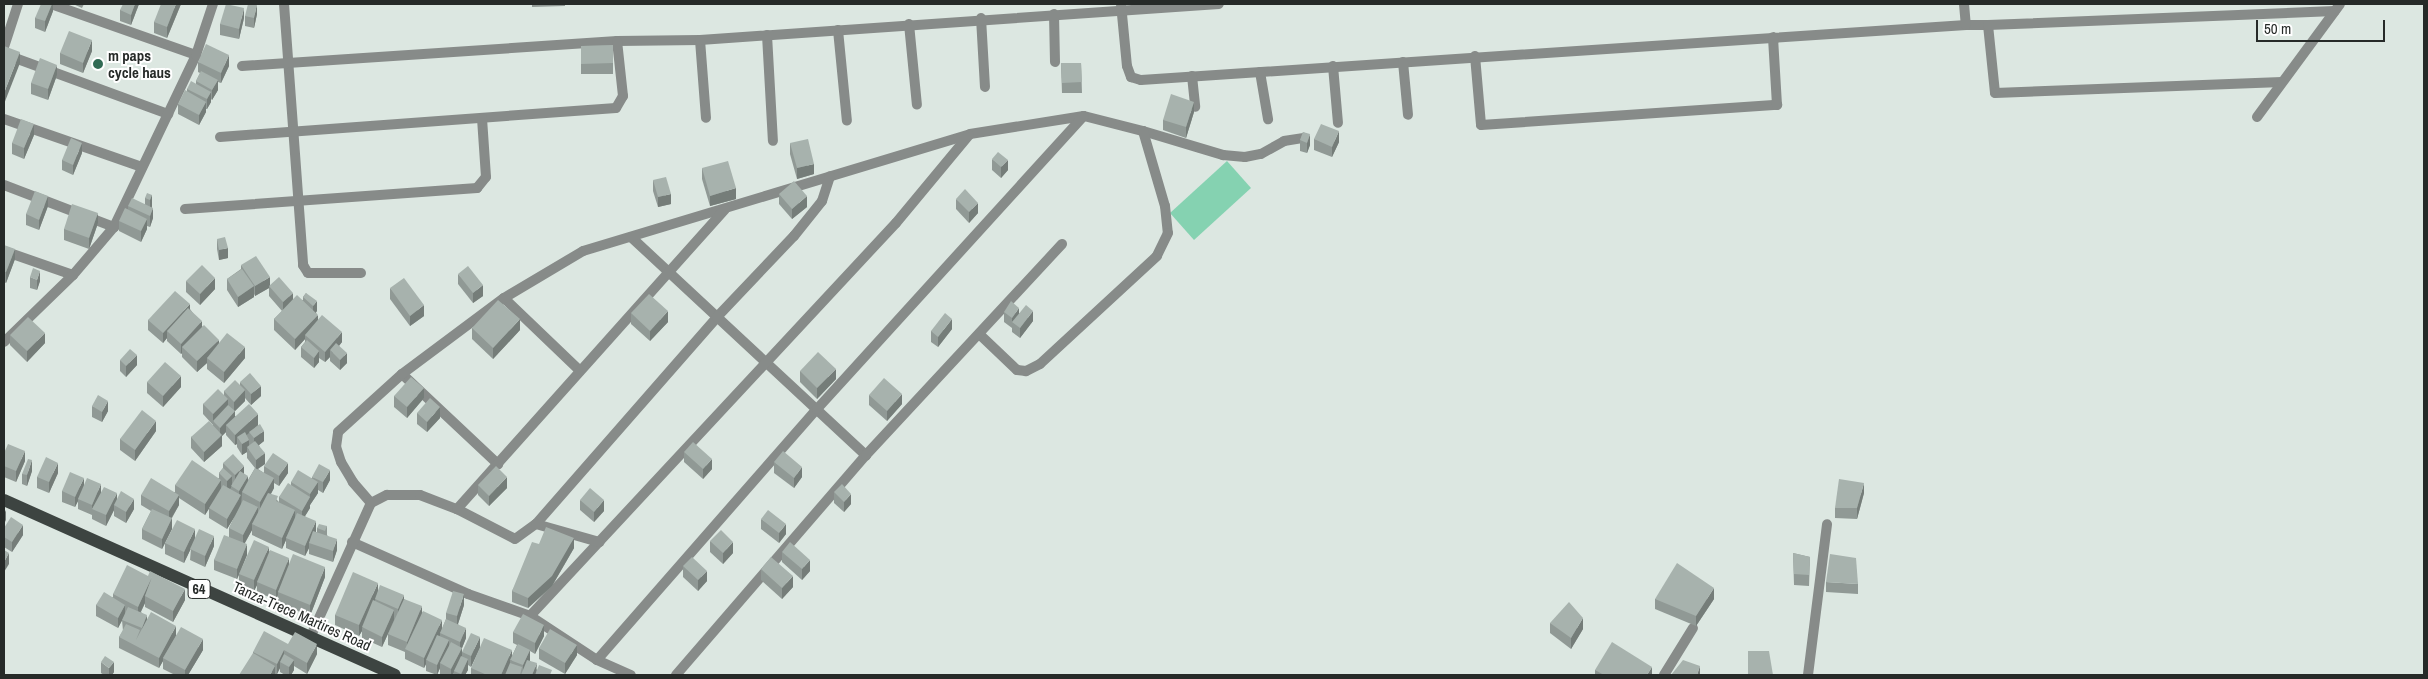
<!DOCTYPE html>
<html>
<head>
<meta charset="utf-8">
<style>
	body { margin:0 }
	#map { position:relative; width:2428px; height:679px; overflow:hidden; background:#dce7e1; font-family:"Archivo Narrow",sans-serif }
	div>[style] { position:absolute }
	.green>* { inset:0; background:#85d2b1 }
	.street>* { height:10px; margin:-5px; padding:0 5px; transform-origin:5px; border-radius:5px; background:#878b89 }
	.primary>* { height:12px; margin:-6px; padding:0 6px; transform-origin:6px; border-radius:6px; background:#3d4441 }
	.wall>* { inset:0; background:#909995 }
	.shaded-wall>* { inset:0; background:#757d79 }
	.building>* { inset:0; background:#a7b2ad }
	.dots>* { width:14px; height:14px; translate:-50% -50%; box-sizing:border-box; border:2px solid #fff; border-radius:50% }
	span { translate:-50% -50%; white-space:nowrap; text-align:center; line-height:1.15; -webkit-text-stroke:4px #fff; paint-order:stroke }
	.shield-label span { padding:1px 4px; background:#fff; border:1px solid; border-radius:4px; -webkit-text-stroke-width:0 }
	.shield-label { font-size:14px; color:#262a28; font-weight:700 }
	.poi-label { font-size:15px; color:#262a28; font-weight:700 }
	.left { translate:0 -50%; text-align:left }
	.street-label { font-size:15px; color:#262a28 }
	.frame { position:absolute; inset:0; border:5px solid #262a28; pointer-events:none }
	.scale { position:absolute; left:2256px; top:20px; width:129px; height:22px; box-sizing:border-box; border:2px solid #262a28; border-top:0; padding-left:6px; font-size:15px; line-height:18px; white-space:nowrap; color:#262a28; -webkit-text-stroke:4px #fff; paint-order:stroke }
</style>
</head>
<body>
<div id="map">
	<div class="green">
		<i style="clip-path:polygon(1227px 161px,1251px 188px,1194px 240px,1170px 213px)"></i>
	</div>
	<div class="street">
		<i style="left:51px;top:4px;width:154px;rotate:19.4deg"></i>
		<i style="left:284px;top:4px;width:262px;rotate:85.8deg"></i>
		<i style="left:303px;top:265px;width:9px;rotate:58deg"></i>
		<i style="left:308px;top:273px;width:53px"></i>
		<i style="left:1121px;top:4px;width:62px;rotate:84.5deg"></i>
		<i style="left:1127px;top:66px;width:12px;rotate:70deg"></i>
		<i style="left:1131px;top:77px;width:10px;rotate:17deg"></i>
		<i style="left:1141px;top:80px;width:827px;rotate:-3.81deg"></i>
		<i style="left:1966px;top:25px;width:22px"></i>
		<i style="left:1988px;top:25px;width:68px;rotate:84.1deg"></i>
		<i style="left:1995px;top:93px;width:287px;rotate:-2.2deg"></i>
		<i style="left:1964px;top:4px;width:21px;rotate:85deg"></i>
		<i style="left:1054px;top:14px;width:48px;rotate:88.8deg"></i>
		<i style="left:981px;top:18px;width:69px;rotate:86.7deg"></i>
		<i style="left:909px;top:24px;width:81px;rotate:84.4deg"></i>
		<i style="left:1988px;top:25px;width:347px;rotate:-2.3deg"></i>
		<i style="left:838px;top:30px;width:91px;rotate:84.4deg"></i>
		<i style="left:767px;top:35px;width:106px;rotate:86.8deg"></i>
		<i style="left:700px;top:40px;width:78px;rotate:85.6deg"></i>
		<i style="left:4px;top:47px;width:45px;rotate:-72deg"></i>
		<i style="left:4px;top:54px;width:175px;rotate:20.1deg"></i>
		<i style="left:1475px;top:56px;width:69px;rotate:85deg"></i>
		<i style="left:1481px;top:125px;width:297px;rotate:-3.9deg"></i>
		<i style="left:1777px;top:105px;width:68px;rotate:-93.4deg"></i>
		<i style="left:1403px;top:62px;width:53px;rotate:84.6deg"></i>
		<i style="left:242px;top:66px;width:376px;rotate:-3.8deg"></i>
		<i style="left:617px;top:41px;width:83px;rotate:-0.7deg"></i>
		<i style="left:700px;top:40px;width:520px;rotate:-3.97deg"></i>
		<i style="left:1333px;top:66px;width:57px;rotate:85deg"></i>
		<i style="left:1260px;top:72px;width:48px;rotate:80.3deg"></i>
		<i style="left:1192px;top:76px;width:31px;rotate:84deg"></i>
		<i style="left:2257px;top:117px;width:140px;rotate:-53.7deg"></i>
		<i style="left:4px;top:119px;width:146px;rotate:19.2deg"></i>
		<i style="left:1143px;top:131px;width:84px;rotate:16.7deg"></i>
		<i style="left:1223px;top:155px;width:22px;rotate:5deg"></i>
		<i style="left:1245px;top:157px;width:16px;rotate:-11deg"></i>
		<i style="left:1261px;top:154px;width:26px;rotate:-29deg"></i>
		<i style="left:1284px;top:141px;width:20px;rotate:-9deg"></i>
		<i style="left:220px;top:137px;width:397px;rotate:-4.2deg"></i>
		<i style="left:616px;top:108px;width:14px;rotate:-60deg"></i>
		<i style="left:623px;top:96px;width:55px;rotate:-96.2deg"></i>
		<i style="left:4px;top:185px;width:118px;rotate:20.9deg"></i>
		<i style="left:185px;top:209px;width:293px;rotate:-4.1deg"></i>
		<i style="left:477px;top:188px;width:14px;rotate:-51deg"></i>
		<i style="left:486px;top:177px;width:59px;rotate:-93.9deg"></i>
		<i style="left:631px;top:237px;width:321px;rotate:42.9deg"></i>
		<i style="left:4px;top:251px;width:73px;rotate:19.2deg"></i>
		<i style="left:504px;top:298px;width:105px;rotate:43.8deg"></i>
		<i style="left:4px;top:342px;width:96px;rotate:-44.2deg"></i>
		<i style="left:73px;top:275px;width:63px;rotate:-49.5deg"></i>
		<i style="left:114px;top:227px;width:191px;rotate:-64.5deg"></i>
		<i style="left:196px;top:55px;width:54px;rotate:-71.6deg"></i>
		<i style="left:402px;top:374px;width:132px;rotate:43.2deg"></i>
		<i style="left:371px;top:503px;width:28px;rotate:-131deg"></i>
		<i style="left:353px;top:482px;width:23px;rotate:-121deg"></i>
		<i style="left:341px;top:462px;width:16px;rotate:-108deg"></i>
		<i style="left:336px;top:447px;width:15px;rotate:-82deg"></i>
		<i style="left:338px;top:432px;width:86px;rotate:-42.2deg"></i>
		<i style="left:402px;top:374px;width:127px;rotate:-36.7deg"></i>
		<i style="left:504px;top:298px;width:92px;rotate:-30.7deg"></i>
		<i style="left:583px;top:251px;width:404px;rotate:-16.8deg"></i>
		<i style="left:970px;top:134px;width:115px;rotate:-9deg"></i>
		<i style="left:1084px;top:116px;width:61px;rotate:14.3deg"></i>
		<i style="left:1143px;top:131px;width:78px;rotate:73.7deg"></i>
		<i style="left:1165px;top:206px;width:27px;rotate:84deg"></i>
		<i style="left:1168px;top:233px;width:25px;rotate:116deg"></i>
		<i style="left:1157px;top:256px;width:159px;rotate:137.3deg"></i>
		<i style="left:1040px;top:364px;width:16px;rotate:153deg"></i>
		<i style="left:1026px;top:371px;width:9px;rotate:-174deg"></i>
		<i style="left:1017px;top:370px;width:52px;rotate:-136.5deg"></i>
		<i style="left:457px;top:509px;width:402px;rotate:-48.2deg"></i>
		<i style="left:536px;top:524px;width:275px;rotate:-48.8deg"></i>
		<i style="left:717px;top:317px;width:112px;rotate:-46.5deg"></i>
		<i style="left:794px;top:236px;width:45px;rotate:-51.3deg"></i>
		<i style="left:822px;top:201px;width:26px;rotate:-72deg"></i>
		<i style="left:352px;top:542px;width:127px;rotate:24.1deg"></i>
		<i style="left:468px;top:594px;width:66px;rotate:19.5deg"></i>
		<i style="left:530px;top:616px;width:80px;rotate:33.3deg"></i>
		<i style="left:597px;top:660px;width:37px;rotate:24deg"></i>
		<i style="left:530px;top:616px;width:537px;rotate:-47.04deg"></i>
		<i style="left:896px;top:223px;width:114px;rotate:-50.3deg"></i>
		<i style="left:310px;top:638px;width:148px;rotate:-65.7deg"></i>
		<i style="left:371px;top:503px;width:18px;rotate:-27deg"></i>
		<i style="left:387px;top:495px;width:33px"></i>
		<i style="left:420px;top:495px;width:40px;rotate:21deg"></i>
		<i style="left:457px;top:509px;width:65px;rotate:27.3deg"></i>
		<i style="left:515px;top:539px;width:26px;rotate:-36deg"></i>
		<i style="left:536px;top:524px;width:66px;rotate:15.9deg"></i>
		<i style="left:597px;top:660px;width:334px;rotate:-48.8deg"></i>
		<i style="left:817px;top:409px;width:396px;rotate:-47.7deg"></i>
		<i style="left:676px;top:675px;width:291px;rotate:-49.2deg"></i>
		<i style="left:866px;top:455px;width:288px;rotate:-47.1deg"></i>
		<i style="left:1664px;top:675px;width:55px;rotate:-58.3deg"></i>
		<i style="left:1808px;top:675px;width:152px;rotate:-82.8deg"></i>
	</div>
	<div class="primary">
		<i style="left:4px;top:500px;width:428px;rotate:24.1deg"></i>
	</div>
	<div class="wall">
		<i style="clip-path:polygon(53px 4px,53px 11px,45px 32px,35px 28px,35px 18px)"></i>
		<i style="clip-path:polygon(73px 4px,84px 4px,82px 8px)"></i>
		<i style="clip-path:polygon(139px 4px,131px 25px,120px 21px,120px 10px)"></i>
		<i style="clip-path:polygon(181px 4px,167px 38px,154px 33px,154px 22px)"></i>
		<i style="clip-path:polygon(532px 4px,565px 4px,565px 6px,532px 7px)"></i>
		<i style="clip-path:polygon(257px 14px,254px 28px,245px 26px,245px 16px)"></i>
		<i style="clip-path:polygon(244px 18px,239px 39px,220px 35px,220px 24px)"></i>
		<i style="clip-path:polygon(613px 45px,613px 74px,581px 74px,581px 46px)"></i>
		<i style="clip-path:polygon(92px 51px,83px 73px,60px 64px,60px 53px)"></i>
		<i style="clip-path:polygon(198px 62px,229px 66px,221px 83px,218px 82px,218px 90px,212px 100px,211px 99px,211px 102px,207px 109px,206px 109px,206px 112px,199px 125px,178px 114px,178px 104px,187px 92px,187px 89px,196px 84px,196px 81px,200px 73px,198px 72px)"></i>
		<i style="clip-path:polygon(1061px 63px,1081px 63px,1082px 93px,1062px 93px)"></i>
		<i style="clip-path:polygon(57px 75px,48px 100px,31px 94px,31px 83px)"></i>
		<i style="clip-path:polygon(1194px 112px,1186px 138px,1163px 130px,1163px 120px)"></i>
		<i style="clip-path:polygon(1303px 132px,1310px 145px,1307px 153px,1300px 151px,1300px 140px)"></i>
		<i style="clip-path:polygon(34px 135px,24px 159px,12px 154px,12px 143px)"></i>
		<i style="clip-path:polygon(1314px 139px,1339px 142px,1332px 157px,1314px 150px)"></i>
		<i style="clip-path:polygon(790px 143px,814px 174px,797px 179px,790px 154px)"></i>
		<i style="clip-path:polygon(82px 153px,73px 175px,62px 170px,62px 160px)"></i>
		<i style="clip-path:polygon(992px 159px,1008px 170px,1001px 178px,992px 170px)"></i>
		<i style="clip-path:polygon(702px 168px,736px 199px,710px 206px,702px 179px)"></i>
		<i style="clip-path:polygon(653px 180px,671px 204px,658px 207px,653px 191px)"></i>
		<i style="clip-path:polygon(779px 194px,807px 207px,792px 219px,779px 204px)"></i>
		<i style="clip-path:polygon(152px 195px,152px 207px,153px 218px,150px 227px,147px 226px,147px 229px,141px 242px,119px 231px,119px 221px,128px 209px,128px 206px,145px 204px,145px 198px)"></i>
		<i style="clip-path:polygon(956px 199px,978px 213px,969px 223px,956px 209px)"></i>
		<i style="clip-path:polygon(48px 206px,39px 230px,26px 225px,26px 214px)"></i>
		<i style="clip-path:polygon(98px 223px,89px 249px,64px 240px,64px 229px)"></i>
		<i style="clip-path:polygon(217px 239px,228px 258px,219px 260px,217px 249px)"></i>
		<i style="clip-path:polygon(4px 245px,15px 259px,6px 283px,4px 282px)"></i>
		<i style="clip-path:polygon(241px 265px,270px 285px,293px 299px,303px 300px,303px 297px,306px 293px,317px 311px,316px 312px,318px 320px,342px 342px,339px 346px,347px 363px,340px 370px,330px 361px,330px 357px,325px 362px,319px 358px,319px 362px,314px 368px,301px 357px,301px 347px,305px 342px,305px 339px,295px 350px,274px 330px,274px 319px,282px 311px,269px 296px,269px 288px,255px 296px,254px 294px,254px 297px,238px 307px,227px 290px,227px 279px,241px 269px)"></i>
		<i style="clip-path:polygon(458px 274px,483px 296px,473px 303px,458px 284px)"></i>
		<i style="clip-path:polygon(30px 277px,40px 281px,37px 290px,30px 288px)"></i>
		<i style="clip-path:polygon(186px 281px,215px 289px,200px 305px,186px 292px)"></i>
		<i style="clip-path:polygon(390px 288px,424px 316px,410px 326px,390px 299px)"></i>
		<i style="clip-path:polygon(190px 309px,202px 326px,219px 343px,245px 358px,224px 383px,207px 369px,207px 363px,197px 372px,182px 357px,182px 353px,181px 354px,167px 341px,167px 338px,163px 343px,148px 330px,148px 320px)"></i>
		<i style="clip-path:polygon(1004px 312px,1019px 313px,1033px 321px,1020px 338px,1012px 332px,1012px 328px,1004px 322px)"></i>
		<i style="clip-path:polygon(631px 313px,668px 322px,650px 341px,631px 324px)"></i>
		<i style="clip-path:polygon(472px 328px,520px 330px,493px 359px,472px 339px)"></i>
		<i style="clip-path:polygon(952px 329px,938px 347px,931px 342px,931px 331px)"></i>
		<i style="clip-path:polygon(10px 335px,45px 343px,27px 362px,10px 345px)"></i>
		<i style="clip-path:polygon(120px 360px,137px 365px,126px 377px,120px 371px)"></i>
		<i style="clip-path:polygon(800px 371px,836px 379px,817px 399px,800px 382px)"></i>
		<i style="clip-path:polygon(147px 382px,181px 387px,163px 407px,147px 393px)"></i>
		<i style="clip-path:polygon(240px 382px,261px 396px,251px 405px,245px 398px,245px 401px,235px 411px,235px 416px,258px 425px,264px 441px,259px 445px,265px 464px,258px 469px,264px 473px,264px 466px,288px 473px,279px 486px,274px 483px,274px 488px,271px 494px,279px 502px,279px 497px,291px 485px,291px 482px,312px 478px,312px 477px,330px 480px,323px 493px,318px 490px,318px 493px,310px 505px,310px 508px,305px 516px,316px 532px,317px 532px,317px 528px,327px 526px,327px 535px,337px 550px,333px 562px,309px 554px,309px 548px,305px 556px,286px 548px,286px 540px,282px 549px,252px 535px,252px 530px,245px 543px,247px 555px,242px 568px,269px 551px,289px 564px,325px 577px,310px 616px,278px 603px,278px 595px,276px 600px,257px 592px,257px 585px,254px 591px,239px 584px,239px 575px,237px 579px,214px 570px,214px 560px,229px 537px,229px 528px,235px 516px,227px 529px,209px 518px,209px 508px,205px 515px,179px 498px,179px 505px,172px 518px,172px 529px,162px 549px,142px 539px,142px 529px,151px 511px,141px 505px,141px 495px,175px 492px,175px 485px,219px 478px,219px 473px,223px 468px,223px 463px,244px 474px,248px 480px,255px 468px,247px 458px,247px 452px,242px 455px,237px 447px,237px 444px,235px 445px,226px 435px,226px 432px,222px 436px,222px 446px,204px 462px,191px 448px,191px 437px,213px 425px,203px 414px,203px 404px,224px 395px,224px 391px,240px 385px)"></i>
		<i style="clip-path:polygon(869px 395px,902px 404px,887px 421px,869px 405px)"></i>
		<i style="clip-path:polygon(394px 396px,424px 398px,407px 418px,394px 407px)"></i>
		<i style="clip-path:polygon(92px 406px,108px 411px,102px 422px,92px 417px)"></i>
		<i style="clip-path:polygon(417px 413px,440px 418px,427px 432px,417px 424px)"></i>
		<i style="clip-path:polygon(156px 431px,135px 461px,120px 450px,120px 439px)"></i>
		<i style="clip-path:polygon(684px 452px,712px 469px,703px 479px,684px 462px)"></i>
		<i style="clip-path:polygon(4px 453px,25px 461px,16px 482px,4px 477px)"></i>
		<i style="clip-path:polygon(774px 462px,802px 477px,794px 488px,774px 473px)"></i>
		<i style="clip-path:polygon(32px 471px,27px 486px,22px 484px,22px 474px)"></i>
		<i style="clip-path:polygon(58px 473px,49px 493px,37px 488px,37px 477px)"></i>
		<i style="clip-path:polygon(478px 485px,507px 488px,489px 506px,478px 495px)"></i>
		<i style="clip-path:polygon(84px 486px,117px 499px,134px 509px,126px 523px,114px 516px,114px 510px,106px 526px,92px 519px,92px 513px,92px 515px,78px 509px,78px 501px,75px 507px,62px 502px,62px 491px)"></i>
		<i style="clip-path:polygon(834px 492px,851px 504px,844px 512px,834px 503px)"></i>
		<i style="clip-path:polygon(1864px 493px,1857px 519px,1835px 518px,1835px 508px)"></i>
		<i style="clip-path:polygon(580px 500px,604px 511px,594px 522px,580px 510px)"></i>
		<i style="clip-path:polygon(761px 519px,786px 534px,779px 543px,761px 529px)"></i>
		<i style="clip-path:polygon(4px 528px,23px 535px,12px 552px,4px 547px)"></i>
		<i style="clip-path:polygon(195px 539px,214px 546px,205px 567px,190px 560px,191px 548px,184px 563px,165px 554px,165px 543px)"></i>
		<i style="clip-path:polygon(710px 541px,733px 553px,723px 564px,710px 552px)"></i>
		<i style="clip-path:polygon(539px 544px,574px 548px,552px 586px,528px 608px,512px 602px,512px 591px)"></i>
		<i style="clip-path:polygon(782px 552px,810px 571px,802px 580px,782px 562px)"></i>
		<i style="clip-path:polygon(1793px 553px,1810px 557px,1809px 586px,1794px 585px)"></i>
		<i style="clip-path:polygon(683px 566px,707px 581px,698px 591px,683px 577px)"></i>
		<i style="clip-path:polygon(761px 569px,793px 587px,782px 599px,761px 580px)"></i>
		<i style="clip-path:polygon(148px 576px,185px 600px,173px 622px,145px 607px,145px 603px,141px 612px,147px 619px,203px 650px,188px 675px,175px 675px,163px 669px,163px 661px,159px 668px,119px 648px,119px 637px,123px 631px,122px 620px,118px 628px,96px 616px,96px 605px,113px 597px,113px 594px)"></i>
		<i style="clip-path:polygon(1826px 582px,1858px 584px,1858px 594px,1826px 592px)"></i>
		<i style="clip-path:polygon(378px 592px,404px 599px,422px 612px,442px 629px,446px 619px,446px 613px,464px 605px,458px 624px,466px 638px,462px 648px,462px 656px,462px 652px,480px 648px,471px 667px,468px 665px,468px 670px,465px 675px,454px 675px,454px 673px,453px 675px,444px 675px,440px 674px,440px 668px,437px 675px,426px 671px,426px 664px,424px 668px,405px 659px,405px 652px,388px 645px,388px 634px,382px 647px,362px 638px,362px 631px,359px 636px,335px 625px,335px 615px)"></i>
		<i style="clip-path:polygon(1655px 599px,1714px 599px,1696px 626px,1655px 609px)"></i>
		<i style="clip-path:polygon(1550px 623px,1583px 629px,1571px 649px,1550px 633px)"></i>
		<i style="clip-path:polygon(513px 632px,544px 636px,535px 654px,530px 651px,530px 661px,537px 670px,552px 675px,471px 675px,471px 668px,512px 656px,517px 645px,513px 643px)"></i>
		<i style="clip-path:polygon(288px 644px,317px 654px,307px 674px,294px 666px,294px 670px,291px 675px,285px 675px,280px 672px,280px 668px,277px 674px,275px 674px,275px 675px,253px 654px,253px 652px)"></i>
		<i style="clip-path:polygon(539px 648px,577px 655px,565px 674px,539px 659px)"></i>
		<i style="clip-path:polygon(101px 662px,114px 672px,112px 675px,104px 675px,101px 673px)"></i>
		<i style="clip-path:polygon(1595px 670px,1652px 675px,1595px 675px)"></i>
	</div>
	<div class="shaded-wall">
		<i style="clip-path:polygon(52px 4px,53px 4px,53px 11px,45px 32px,45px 21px)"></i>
		<i style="clip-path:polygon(135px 4px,139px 4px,131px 25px,131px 15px)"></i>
		<i style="clip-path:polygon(176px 4px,181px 4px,167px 38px,167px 27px)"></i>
		<i style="clip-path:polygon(257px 4px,257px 14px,254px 28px,254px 18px)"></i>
		<i style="clip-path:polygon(244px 8px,244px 18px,239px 39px,239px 29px)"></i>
		<i style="clip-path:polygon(92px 40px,92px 51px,83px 73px,83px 63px)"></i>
		<i style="clip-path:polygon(20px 52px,20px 63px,4px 104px,4px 93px)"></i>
		<i style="clip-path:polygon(229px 55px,229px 66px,221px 83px,221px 73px)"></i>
		<i style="clip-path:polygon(57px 65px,57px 75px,48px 100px,48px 89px)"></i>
		<i style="clip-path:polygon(218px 80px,218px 90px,212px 100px,212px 90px)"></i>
		<i style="clip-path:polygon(211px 92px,211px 102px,207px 109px,207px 99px)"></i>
		<i style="clip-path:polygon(206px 102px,206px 112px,199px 125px,199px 115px)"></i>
		<i style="clip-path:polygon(1194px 102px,1194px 112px,1186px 138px,1186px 127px)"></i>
		<i style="clip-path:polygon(34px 124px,34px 135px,24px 159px,24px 148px)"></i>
		<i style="clip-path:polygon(1339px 131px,1339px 142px,1332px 157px,1332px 147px)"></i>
		<i style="clip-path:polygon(1310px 134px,1310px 145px,1307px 153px,1307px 143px)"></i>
		<i style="clip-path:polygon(82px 143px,82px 153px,73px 175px,73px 165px)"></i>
		<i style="clip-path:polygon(1008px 160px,1008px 170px,1001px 178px,1001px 167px)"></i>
		<i style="clip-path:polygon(814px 164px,814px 174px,797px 179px,797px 168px)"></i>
		<i style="clip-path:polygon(736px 188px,736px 199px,710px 206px,710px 196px)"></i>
		<i style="clip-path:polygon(671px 194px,671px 204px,658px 207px,658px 197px)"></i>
		<i style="clip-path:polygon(152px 195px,152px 206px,150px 211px,150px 200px)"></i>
		<i style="clip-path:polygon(48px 196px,48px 206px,39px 230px,39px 220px)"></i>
		<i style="clip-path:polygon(807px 196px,807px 207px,792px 219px,792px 209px)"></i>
		<i style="clip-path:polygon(978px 203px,978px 213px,969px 223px,969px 212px)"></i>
		<i style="clip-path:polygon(153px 208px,153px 218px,150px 227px,150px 216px)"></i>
		<i style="clip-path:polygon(98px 213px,98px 223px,89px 249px,89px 238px)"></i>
		<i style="clip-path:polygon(147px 219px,147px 229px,141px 242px,141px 231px)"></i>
		<i style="clip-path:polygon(228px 248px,228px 258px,219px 260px,219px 250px)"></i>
		<i style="clip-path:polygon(15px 249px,15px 259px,6px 283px,6px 272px)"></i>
		<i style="clip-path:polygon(40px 271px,40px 281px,37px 290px,37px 280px)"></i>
		<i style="clip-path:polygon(270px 277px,270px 287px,269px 286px,269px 288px,255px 296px,255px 286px)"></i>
		<i style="clip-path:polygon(215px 278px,215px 289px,200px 305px,200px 294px)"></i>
		<i style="clip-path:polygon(483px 285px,483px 296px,473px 303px,473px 293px)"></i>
		<i style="clip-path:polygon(254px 286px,254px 297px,238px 307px,238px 297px)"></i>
		<i style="clip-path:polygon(293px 293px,293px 304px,283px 313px,283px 302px)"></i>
		<i style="clip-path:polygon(317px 301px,317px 311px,313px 316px,313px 306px)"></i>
		<i style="clip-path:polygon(190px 304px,190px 314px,167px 331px,167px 338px,163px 343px,163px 333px)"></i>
		<i style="clip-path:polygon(424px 305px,424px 316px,410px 326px,410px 316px)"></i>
		<i style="clip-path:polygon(1019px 308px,1019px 318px,1012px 322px,1012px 328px,1012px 318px)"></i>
		<i style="clip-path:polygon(668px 311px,668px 322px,650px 341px,650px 331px)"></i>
		<i style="clip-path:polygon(1033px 311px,1033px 321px,1020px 338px,1020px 328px)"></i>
		<i style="clip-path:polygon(318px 315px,318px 325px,305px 335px,305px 339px,295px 350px,295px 339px)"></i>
		<i style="clip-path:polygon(520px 319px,520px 330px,493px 359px,493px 348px)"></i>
		<i style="clip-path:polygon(952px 319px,952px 329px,938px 347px,938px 337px)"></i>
		<i style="clip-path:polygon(202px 321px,202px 331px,182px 347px,182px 353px,181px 354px,181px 344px)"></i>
		<i style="clip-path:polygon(342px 332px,342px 342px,333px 353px,330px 350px,330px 357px,325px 362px,325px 352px)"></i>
		<i style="clip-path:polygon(45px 333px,45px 343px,27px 362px,27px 351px)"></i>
		<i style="clip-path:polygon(219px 340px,219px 350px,207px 358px,207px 363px,197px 372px,197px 361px)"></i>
		<i style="clip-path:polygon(245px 347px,245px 358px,224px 383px,224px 372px)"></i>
		<i style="clip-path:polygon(319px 351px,319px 362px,314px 368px,314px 358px)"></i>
		<i style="clip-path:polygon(347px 353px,347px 363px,340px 370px,340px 360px)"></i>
		<i style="clip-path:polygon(137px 355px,137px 365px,126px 377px,126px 366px)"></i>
		<i style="clip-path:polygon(836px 369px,836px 379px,817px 399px,817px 388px)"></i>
		<i style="clip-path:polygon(181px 376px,181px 387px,163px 407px,163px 396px)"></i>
		<i style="clip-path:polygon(261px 386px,261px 396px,251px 405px,251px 394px)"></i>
		<i style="clip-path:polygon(424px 388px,424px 398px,407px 418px,407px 407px)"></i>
		<i style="clip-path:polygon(245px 390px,245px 401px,234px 412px,234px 402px)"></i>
		<i style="clip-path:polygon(902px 394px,902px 404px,887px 421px,887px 411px)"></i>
		<i style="clip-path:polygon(228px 399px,228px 410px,213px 422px,213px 414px)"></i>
		<i style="clip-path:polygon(108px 401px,108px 411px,102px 422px,102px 412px)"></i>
		<i style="clip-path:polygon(440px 407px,440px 418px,427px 432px,427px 422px)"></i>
		<i style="clip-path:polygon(235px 411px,235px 422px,226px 425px,226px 432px,222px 436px,222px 446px,204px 462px,204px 452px,220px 437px,220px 428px)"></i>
		<i style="clip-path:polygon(258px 414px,258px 425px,240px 441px,237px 437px,237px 444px,235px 445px,235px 435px)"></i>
		<i style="clip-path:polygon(156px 421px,156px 431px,135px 461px,135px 450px)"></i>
		<i style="clip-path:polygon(264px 431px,264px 441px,254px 449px,254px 438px)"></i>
		<i style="clip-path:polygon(249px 440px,249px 450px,247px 447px,247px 452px,242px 455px,242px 444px)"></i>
		<i style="clip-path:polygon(25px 451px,25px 461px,16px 482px,16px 471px)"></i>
		<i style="clip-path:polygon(265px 453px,265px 464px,256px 470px,256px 460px)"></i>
		<i style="clip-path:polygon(712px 459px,712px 469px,703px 479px,703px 469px)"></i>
		<i style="clip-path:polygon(32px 460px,32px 471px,27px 486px,27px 475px)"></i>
		<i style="clip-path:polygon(58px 463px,58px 473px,49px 493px,49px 482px)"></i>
		<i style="clip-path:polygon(288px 463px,288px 473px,279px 486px,279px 476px)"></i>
		<i style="clip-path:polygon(244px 466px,244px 476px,235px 486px,235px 475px)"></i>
		<i style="clip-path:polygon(802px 467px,802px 477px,794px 488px,794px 478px)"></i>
		<i style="clip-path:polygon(330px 470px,330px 480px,323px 493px,323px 482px)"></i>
		<i style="clip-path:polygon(232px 476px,232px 487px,231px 486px,231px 488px,227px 491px,227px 481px)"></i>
		<i style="clip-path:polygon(248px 476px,248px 487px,242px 492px,241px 506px,227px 529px,227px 519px,239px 499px,239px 491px)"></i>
		<i style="clip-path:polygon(507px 477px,507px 488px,489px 506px,489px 496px)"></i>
		<i style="clip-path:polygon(84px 478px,84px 488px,78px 499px,78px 501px,75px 507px,75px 497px)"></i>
		<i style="clip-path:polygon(274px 478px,274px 488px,260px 513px,260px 502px)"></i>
		<i style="clip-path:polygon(221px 480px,221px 490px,205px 515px,205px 504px)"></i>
		<i style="clip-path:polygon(318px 482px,318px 493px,310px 505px,310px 494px)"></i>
		<i style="clip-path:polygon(1864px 483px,1864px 493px,1857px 519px,1857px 508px)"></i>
		<i style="clip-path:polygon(101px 484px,101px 495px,92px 509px,92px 515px,92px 505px)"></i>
		<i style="clip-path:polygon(117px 493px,117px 504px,114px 505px,114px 510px,106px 526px,106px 515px)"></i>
		<i style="clip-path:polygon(851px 494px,851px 504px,844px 512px,844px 502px)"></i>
		<i style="clip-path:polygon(179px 495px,179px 505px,169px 522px,169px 511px)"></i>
		<i style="clip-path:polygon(310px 497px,310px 508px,302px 521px,302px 511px)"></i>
		<i style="clip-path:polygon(134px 499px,134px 509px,126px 523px,126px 512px)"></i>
		<i style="clip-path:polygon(604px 500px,604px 511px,594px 522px,594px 512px)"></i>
		<i style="clip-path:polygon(258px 507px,258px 518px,252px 524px,252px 530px,243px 546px,243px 535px)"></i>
		<i style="clip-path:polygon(6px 510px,6px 520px,4px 524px,4px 514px)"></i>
		<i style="clip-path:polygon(295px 510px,295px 520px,286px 538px,286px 540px,282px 549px,282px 538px)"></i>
		<i style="clip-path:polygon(172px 518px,172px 529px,162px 549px,162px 539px)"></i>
		<i style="clip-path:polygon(316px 521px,316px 532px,309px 543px,309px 548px,305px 556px,305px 546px)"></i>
		<i style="clip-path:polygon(786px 524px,786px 534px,779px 543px,779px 533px)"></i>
		<i style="clip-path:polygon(23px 525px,23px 535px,12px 552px,12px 542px)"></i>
		<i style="clip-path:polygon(195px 529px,195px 540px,184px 563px,184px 552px)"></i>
		<i style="clip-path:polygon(214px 536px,214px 546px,205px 567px,205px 556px)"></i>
		<i style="clip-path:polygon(574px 538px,574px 548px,552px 586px,528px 608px,528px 598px)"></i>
		<i style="clip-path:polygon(337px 539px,337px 550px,333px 562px,333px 551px)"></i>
		<i style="clip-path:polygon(733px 542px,733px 553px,723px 564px,723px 553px)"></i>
		<i style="clip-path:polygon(247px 544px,247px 555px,237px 579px,237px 569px)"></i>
		<i style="clip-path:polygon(269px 547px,269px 557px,257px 582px,257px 585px,254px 591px,254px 580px)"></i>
		<i style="clip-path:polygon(9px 553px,9px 564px,4px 572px,4px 562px)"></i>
		<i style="clip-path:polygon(289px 558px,289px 569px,278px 592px,278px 595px,276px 600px,276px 590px)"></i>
		<i style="clip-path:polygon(810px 560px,810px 571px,802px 580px,802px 569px)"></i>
		<i style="clip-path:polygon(325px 567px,325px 577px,310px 616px,310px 605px)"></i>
		<i style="clip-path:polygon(707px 571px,707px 581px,698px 591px,698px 580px)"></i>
		<i style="clip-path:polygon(793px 576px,793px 587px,782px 599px,782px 588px)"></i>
		<i style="clip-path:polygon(152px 577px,145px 596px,145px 603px,138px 617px,138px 607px)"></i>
		<i style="clip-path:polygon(378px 583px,378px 593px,363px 628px,362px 627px,362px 631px,359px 636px,359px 625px)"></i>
		<i style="clip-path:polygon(1714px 588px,1714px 599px,1696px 626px,1696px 616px)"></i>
		<i style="clip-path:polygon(185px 589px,185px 600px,173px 622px,173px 611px)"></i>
		<i style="clip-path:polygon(464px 594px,464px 605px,457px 627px,457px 616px)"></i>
		<i style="clip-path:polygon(404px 595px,404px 605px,398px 620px,398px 609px)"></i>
		<i style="clip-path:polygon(125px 605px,125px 615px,118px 628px,118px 618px)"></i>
		<i style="clip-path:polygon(422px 606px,422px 617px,407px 650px,407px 642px)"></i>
		<i style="clip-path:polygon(394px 610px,394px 620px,382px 647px,382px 637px)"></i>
		<i style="clip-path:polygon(147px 615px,147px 625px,142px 638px,142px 628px)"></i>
		<i style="clip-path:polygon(1583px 618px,1583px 629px,1571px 649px,1571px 638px)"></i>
		<i style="clip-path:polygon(442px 620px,442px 630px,440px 633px,440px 635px,428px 661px,426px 660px,426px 664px,424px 668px,424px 658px)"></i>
		<i style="clip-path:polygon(544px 625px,544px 636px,535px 654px,535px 643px)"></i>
		<i style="clip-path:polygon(176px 626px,176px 636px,163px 658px,163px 661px,159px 668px,159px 658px)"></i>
		<i style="clip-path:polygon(466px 628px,466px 638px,462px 648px,462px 658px,454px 671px,453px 675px,451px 675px,451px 669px,460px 652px,460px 642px)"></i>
		<i style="clip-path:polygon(480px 637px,480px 648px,471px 667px,471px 656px)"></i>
		<i style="clip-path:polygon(203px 639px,203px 650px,188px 675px,185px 675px,185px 670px)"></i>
		<i style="clip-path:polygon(449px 640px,449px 651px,440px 663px,440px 668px,437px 675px,437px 665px)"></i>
		<i style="clip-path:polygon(317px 644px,317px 654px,307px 674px,307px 663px)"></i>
		<i style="clip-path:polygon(577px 645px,577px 655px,565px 674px,565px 663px)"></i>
		<i style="clip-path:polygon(284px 650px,284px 661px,280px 662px,280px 668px,277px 674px,277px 664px)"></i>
		<i style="clip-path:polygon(512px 650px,512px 661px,510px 660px,510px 665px,506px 675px,501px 675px)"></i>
		<i style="clip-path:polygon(530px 650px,530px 660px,523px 675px,523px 665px)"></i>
		<i style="clip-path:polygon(468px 659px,468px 670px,465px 675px,461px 675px)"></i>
		<i style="clip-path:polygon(294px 660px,294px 670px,291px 675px,289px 675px,289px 667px)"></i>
		<i style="clip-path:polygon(114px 662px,114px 672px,112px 675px,109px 675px,109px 668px)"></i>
		<i style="clip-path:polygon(537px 663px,536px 675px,532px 675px)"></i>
		<i style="clip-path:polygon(275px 666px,275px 675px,270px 675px)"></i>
		<i style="clip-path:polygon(1700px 666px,1700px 675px,1697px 675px)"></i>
		<i style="clip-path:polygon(1652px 667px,1652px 675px,1647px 675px)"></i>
	</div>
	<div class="building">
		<i style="clip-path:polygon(41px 4px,52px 4px,45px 21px,35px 18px)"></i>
		<i style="clip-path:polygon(123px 4px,135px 4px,131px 15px,120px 10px)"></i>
		<i style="clip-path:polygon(161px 4px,176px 4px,167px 27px,154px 22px)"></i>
		<i style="clip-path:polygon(226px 4px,244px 8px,239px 29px,220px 24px)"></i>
		<i style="clip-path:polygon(248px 4px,257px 4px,254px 18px,245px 16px)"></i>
		<i style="clip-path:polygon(69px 31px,92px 40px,83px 63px,60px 53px)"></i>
		<i style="clip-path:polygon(206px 44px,229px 55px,221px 73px,198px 62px)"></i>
		<i style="clip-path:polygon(613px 45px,613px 63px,581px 64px,581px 46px)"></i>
		<i style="clip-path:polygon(4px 46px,20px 52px,4px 93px)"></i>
		<i style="clip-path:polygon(40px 58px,57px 65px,48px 89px,31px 83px)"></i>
		<i style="clip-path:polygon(1061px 63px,1081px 63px,1082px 82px,1062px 83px)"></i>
		<i style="clip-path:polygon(201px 71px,218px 80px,212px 90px,196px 81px)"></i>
		<i style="clip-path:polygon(191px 81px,211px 92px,207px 99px,187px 89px)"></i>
		<i style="clip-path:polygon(185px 90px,206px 102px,199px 115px,178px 104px)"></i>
		<i style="clip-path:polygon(1171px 94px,1194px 102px,1186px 127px,1163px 120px)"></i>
		<i style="clip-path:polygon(21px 119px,34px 124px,24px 148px,12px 143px)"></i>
		<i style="clip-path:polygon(1321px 124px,1339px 131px,1332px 147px,1314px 139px)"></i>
		<i style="clip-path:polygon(1303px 132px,1310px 134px,1307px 143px,1300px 140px)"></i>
		<i style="clip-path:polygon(71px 138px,82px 143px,73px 165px,62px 160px)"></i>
		<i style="clip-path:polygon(808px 139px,814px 164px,797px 168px,790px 143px)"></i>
		<i style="clip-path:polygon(998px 152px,1008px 160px,1001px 167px,992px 159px)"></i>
		<i style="clip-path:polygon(728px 161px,736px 188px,710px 196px,702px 168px)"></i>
		<i style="clip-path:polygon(666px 177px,671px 194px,658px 197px,653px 180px)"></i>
		<i style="clip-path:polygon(794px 181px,807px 196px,792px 209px,779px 194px)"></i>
		<i style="clip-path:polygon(965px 189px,978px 203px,969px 212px,956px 199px)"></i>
		<i style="clip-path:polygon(35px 191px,48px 196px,39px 220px,26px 214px)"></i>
		<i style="clip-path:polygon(147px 193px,152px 195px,150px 200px,145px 198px)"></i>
		<i style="clip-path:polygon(132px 198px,153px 208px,150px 216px,128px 206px)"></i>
		<i style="clip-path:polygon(72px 204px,98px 213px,89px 238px,64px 229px)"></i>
		<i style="clip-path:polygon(125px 208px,147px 219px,141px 231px,119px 221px)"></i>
		<i style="clip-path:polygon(225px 237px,228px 248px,219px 250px,217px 239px)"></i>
		<i style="clip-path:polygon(4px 245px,15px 249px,6px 272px,4px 272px)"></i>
		<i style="clip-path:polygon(256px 256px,270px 277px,255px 286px,241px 265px)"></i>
		<i style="clip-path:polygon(202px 265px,215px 278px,200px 294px,186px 281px)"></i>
		<i style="clip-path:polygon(468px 266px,483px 285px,473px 293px,458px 274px)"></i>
		<i style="clip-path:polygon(33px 268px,40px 271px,37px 280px,30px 277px)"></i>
		<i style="clip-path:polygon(242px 269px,254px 286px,238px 297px,227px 279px)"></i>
		<i style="clip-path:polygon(279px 277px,293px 293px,283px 302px,269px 286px)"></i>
		<i style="clip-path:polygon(404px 278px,424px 305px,410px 316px,390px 288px)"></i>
		<i style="clip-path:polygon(175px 291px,190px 304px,163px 333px,148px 320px)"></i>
		<i style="clip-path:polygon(306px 293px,317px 301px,313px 306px,303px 297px)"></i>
		<i style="clip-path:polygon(649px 294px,668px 311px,650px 331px,631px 313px)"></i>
		<i style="clip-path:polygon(297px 295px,318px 315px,295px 339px,274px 319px)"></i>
		<i style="clip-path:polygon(498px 300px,520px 319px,493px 348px,472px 328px)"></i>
		<i style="clip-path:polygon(1011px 301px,1019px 308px,1012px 318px,1004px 312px)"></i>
		<i style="clip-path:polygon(1026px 305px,1033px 311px,1020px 328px,1012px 322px)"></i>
		<i style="clip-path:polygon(188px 308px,202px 321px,181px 344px,167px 331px)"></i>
		<i style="clip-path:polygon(945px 313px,952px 319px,938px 337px,931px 331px)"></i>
		<i style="clip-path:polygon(322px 315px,342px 332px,325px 352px,305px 335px)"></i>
		<i style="clip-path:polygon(28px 317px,45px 333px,27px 351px,10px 335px)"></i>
		<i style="clip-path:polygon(204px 325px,219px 340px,197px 361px,182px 347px)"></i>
		<i style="clip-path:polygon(227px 333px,245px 347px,224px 372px,207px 358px)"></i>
		<i style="clip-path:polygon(307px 340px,319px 351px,314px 358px,301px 347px)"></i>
		<i style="clip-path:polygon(336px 343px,347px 353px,340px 360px,330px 350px)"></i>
		<i style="clip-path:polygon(130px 349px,137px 355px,126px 366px,120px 360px)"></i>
		<i style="clip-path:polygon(818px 352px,836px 369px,817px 388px,800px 371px)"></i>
		<i style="clip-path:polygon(165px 362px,181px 376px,163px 396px,147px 382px)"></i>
		<i style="clip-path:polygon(250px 373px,261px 386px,251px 394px,240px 382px)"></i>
		<i style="clip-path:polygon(411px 377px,424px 388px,407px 407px,394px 396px)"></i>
		<i style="clip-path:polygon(884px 378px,902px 394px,887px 411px,869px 395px)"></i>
		<i style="clip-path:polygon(235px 380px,245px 390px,234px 402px,224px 391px)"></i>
		<i style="clip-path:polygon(218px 389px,228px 399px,213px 414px,203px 404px)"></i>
		<i style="clip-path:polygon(98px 395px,108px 401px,102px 412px,92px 406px)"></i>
		<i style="clip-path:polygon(430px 398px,440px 407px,427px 422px,417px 413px)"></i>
		<i style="clip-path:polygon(249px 404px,258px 414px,235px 435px,226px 425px)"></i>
		<i style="clip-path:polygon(228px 405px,235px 411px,220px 428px,213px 421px)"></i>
		<i style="clip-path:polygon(142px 410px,156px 421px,135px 450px,120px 439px)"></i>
		<i style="clip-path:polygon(209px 421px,222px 435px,204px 452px,191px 437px)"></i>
		<i style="clip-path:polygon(260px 424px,264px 431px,254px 438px,249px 432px)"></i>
		<i style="clip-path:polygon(245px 432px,249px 440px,242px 444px,237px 437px)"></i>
		<i style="clip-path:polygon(255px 441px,265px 453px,256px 460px,247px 447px)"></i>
		<i style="clip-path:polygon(693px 442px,712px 459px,703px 469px,684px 452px)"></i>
		<i style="clip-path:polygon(8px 444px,25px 451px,16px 471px,4px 466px,4px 453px)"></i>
		<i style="clip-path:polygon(783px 451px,802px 467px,794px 478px,774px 462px)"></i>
		<i style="clip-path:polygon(273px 453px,288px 463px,279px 476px,264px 466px)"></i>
		<i style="clip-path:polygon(233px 454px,244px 466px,235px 475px,223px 463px)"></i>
		<i style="clip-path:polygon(46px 457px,58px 463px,49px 482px,37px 477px)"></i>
		<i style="clip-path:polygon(28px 459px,32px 460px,27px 475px,22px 474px)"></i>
		<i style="clip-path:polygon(192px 460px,221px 480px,205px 504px,175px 485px)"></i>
		<i style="clip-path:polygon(319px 464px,330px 470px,323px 482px,312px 477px)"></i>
		<i style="clip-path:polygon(496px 466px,507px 477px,489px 496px,478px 485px)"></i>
		<i style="clip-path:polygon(223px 468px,232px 476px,227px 481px,219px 473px)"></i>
		<i style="clip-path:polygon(255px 468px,274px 478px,260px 502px,242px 492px)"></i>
		<i style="clip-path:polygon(298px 470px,318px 482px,310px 494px,291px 482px)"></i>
		<i style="clip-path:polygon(240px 471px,248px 476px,239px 491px,231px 486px)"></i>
		<i style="clip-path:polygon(70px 472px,84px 478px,75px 497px,62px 491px)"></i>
		<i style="clip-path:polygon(87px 478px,101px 484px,92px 505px,78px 499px)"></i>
		<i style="clip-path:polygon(151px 478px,179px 495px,169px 511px,141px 495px)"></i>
		<i style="clip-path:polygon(1839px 479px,1864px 483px,1857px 508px,1835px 508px)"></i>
		<i style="clip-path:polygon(288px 483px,310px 497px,302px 511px,279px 497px)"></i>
		<i style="clip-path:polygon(842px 484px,851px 494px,844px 502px,834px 492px)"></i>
		<i style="clip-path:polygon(223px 485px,241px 495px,227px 519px,209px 508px)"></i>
		<i style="clip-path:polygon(104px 487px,117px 493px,106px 515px,92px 509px)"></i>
		<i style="clip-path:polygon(590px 488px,604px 500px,594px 512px,580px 500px)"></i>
		<i style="clip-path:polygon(121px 491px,134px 499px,126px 512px,114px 505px)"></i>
		<i style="clip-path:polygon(268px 493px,278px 496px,276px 501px,295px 510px,282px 538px,252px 524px)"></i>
		<i style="clip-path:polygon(243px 500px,258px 507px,243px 535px,229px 528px)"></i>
		<i style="clip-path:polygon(152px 509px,172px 518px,162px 539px,142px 529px)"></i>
		<i style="clip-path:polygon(768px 510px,786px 524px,779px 533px,761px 519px)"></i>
		<i style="clip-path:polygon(297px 513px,316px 521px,305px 546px,286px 538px)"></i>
		<i style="clip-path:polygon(11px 517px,23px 525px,12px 542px,4px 537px,4px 528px)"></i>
		<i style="clip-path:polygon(177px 520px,195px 529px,184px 552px,165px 543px)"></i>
		<i style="clip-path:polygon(319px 524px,327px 526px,325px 531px,317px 528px)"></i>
		<i style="clip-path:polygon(546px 527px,574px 538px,552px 576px,528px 598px,512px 591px,532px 542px,539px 544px)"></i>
		<i style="clip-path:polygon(199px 529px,214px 536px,205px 556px,190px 549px)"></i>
		<i style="clip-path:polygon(721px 530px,733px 542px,723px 553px,710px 541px)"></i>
		<i style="clip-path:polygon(313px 531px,337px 539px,333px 551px,309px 543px)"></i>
		<i style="clip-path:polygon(224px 535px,247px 544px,237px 569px,214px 560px)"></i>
		<i style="clip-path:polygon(254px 540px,269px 547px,254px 580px,239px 574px)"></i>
		<i style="clip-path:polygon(790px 542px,810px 560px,802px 569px,782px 552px)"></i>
		<i style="clip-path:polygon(4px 550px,9px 553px,4px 562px)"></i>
		<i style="clip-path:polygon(270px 550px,289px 558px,276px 590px,257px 582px)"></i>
		<i style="clip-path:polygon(1793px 553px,1810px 557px,1809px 575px,1794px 574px)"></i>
		<i style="clip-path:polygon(293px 554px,325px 567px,310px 605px,278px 592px)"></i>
		<i style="clip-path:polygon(1830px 554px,1856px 558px,1858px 584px,1826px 582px)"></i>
		<i style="clip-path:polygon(692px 557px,707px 571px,698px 580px,683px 566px)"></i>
		<i style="clip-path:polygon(771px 557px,793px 576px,782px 588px,761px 569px)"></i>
		<i style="clip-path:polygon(1677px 563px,1714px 588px,1696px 616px,1655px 599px)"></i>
		<i style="clip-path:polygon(127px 565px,148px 576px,150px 571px,185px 589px,173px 611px,145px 596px,152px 577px,138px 607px,113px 594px)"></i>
		<i style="clip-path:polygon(353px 572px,378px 583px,359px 625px,335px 615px)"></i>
		<i style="clip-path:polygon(380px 585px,404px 595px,398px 609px,375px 599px)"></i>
		<i style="clip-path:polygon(453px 591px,464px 594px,457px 616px,446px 613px)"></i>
		<i style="clip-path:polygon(104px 592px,125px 605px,118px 618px,96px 605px)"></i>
		<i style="clip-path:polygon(404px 599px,422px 606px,407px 642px,388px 634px)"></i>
		<i style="clip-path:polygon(373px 600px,394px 610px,382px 637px,362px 627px)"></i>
		<i style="clip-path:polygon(1569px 602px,1583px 618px,1571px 638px,1550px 623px)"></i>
		<i style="clip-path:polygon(128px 607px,147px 615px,142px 628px,122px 620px)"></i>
		<i style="clip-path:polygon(423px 611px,442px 620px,424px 658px,405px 649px)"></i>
		<i style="clip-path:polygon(151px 612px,176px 626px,159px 658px,119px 637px,126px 624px,140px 630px,136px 640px)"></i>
		<i style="clip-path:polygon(523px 614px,544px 625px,535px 643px,513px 632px)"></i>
		<i style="clip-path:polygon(446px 619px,466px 628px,460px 642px,440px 633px)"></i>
		<i style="clip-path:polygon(181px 627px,203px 639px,185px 670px,163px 658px)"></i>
		<i style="clip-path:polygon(550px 629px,577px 645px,565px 663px,539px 648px)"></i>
		<i style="clip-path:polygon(264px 631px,288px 644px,295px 632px,317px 644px,307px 663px,284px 650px,277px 664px,253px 652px)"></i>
		<i style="clip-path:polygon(471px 633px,480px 637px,471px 656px,462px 652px)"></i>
		<i style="clip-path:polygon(437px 635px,449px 640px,437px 665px,426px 660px)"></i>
		<i style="clip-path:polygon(484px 638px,512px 650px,501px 675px,487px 675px,471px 668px)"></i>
		<i style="clip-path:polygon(451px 642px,462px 648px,451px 669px,440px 663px)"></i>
		<i style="clip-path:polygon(1612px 642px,1652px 667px,1647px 675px,1604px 675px,1595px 670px)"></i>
		<i style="clip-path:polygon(518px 644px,530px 650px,523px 665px,510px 660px)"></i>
		<i style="clip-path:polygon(1748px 651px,1769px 651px,1773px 675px,1748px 675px)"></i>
		<i style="clip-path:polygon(253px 653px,275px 666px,270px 675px,246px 675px,244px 674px,245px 675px,239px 675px)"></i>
		<i style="clip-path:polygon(284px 654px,294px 660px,289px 667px,280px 662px)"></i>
		<i style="clip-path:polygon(105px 656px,114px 662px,109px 668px,101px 662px)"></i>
		<i style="clip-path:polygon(461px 656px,468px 659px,461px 674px,454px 671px)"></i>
		<i style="clip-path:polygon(527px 660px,537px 663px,532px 675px,521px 675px)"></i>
		<i style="clip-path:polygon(1683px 660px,1700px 666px,1697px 675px,1671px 675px)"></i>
		<i style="clip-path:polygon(510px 663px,522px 667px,520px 675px,505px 675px)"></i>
		<i style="clip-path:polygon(539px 665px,552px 670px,550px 675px,535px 675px)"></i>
	</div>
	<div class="dots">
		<i style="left:98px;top:64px;background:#316b54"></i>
	</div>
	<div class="shield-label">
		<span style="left:199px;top:589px">64</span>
	</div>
	<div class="poi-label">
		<span class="left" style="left:108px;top:64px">m paps<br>cycle haus</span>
	</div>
	<div class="street-label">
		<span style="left:302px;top:616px;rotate:24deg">Tanza-Trece Martires Road</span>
	</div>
	<div class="frame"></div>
	<div class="scale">50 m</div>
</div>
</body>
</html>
